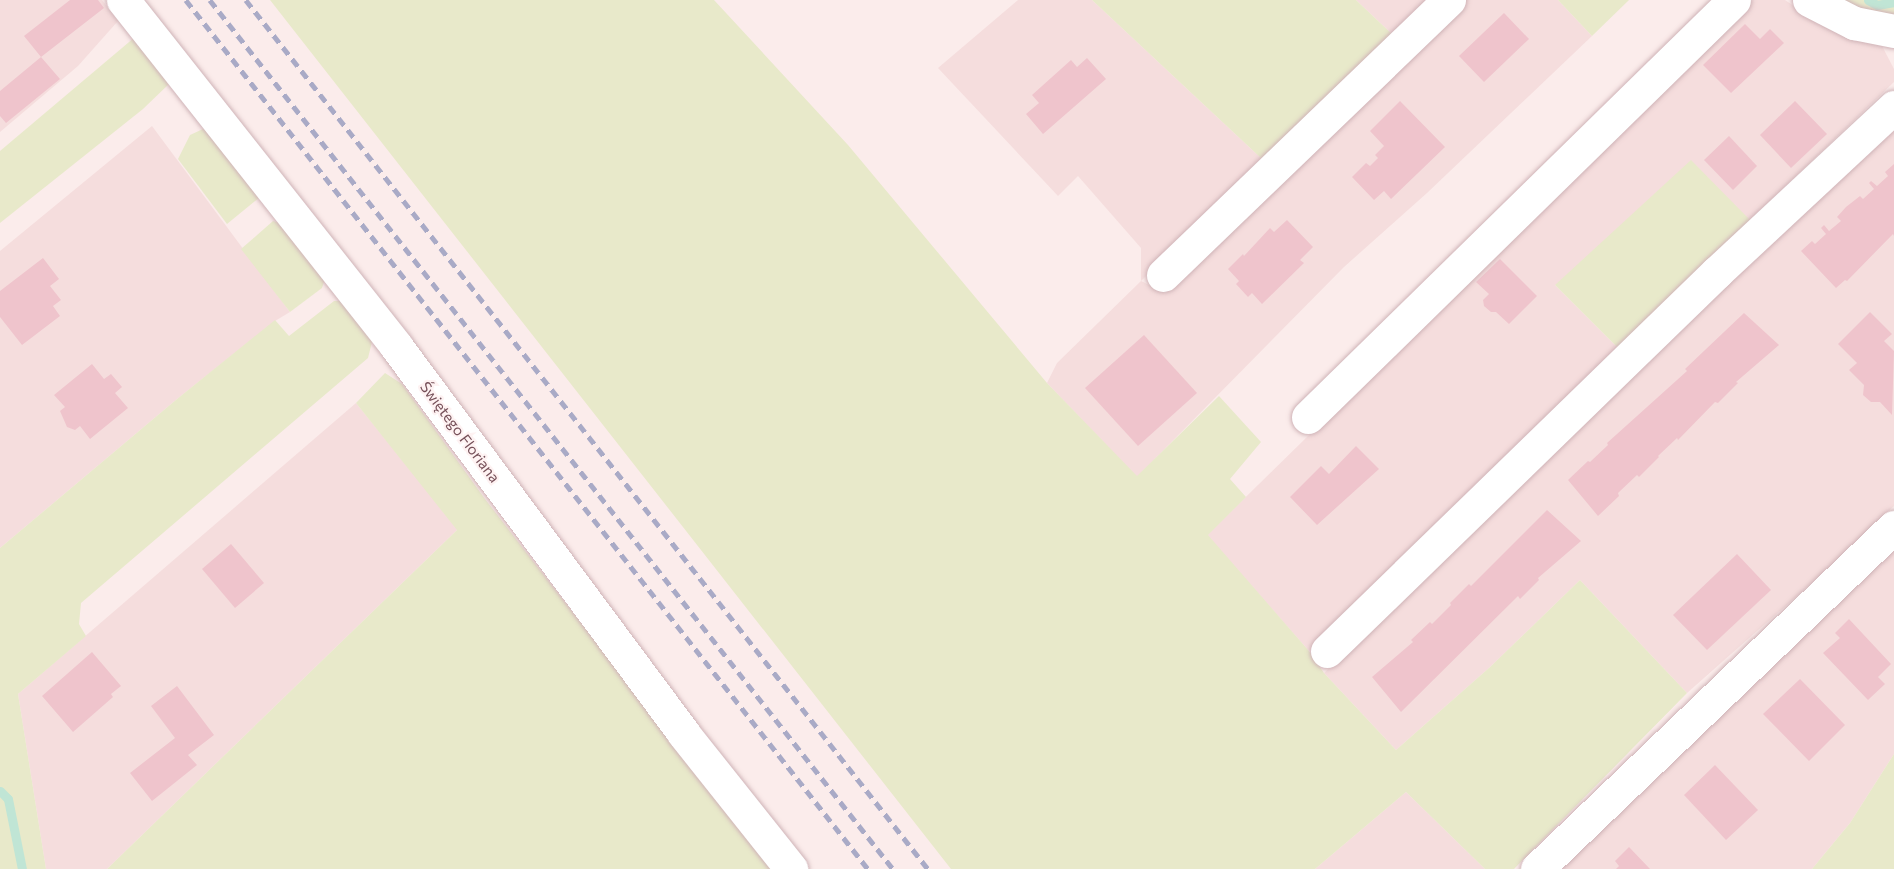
<!DOCTYPE html>
<html>
<head>
<meta charset="utf-8">
<style>
	body { margin:0 }
	#map { position:relative; width:1894px; height:869px; overflow:hidden; background:#fbeceb; font-family:Commissioner,sans-serif }
	div>[style] { position:absolute }
	.residential>* { inset:0; background:#f5dddd }
	.green>* { inset:0; background:#e8e9ca }
	.stream>* { height:9px; margin:-4.5px; padding:0 4.5px; transform-origin:4.5px; border-radius:4.5px; background:#c0e5d5 }
	.building>* { inset:0; background:#efc4cc }
	.roads { filter:drop-shadow(0 0 2px #cfb3b7) drop-shadow(0 0 2px #cfb3b7) }
	.minor>* { height:33px; margin:-16.5px; padding:0 16.5px; transform-origin:16.5px; border-radius:16.5px; background:#fff }
	.rail>* { height:4.5px; margin-top:-2.25px; transform-origin:0; background:repeating-linear-gradient(90deg,#a9aac6 0 9px,transparent 0 15px) }
	span { translate:-50% -50%; white-space:nowrap; text-align:center; line-height:1.15; -webkit-text-stroke:4.5px #fef2f2; paint-order:stroke }
	.street-label { font-size:15px; color:#754f58 }
</style>
</head>
<body>
<div id="map">
	<div class="residential">
		<i style="clip-path:polygon(0 0,102px 0,118px 21px,78px 66px,0 132px)"></i>
		<i style="clip-path:polygon(1018px 0,1092px 0,1263px 160px,1141px 281px,1165px 293px,1466px 0,1558px 0,1592px 36px,1427px 193px,1344px 267px,1137px 477px,1047px 383px,1057px 363px,1141px 281px,1141px 248px,1078px 176px,1058px 196px,938px 68px)"></i>
		<i style="clip-path:polygon(1356px 0,1430px 0,1393px 35px)"></i>
		<i style="clip-path:polygon(1753px 0,1785px 0,1823px 26px,1881px 44px,1894px 69px,1894px 82px,1750px 220px,1555px 285px,1618px 348px,1309px 651px,1207px 535px)"></i>
		<i style="clip-path:polygon(152px 126px,290px 312px,275px 321px,177px 399px,0 548px,0 251px)"></i>
		<i style="clip-path:polygon(1894px 128px,1894px 506px,1824px 572px,1687px 693px,1580px 580px,1490px 667px,1396px 750px,1324px 673px,1638px 367px)"></i>
		<i style="clip-path:polygon(356px 403px,458px 529px,107px 869px,46px 869px,18px 694px)"></i>
		<i style="clip-path:polygon(1894px 541px,1894px 754px,1850px 823px,1812px 869px,1553px 869px)"></i>
		<i style="clip-path:polygon(1406px 792px,1485px 869px,1315px 869px)"></i>
	</div>
	<div class="green">
		<i style="clip-path:polygon(270px 0,714px 0,848px 145px,1047px 383px,1137px 476px,1219px 396px,1261px 442px,1230px 479px,1246px 497px,1208px 535px,1309px 651px,1324px 673px,1396px 750px,1490px 667px,1580px 580px,1687px 693px,1514px 869px,1485px 869px,1406px 792px,1315px 869px,951px 869px)"></i>
		<i style="clip-path:polygon(1092px 0,1356px 0,1393px 35px,1263px 160px)"></i>
		<i style="clip-path:polygon(1558px 0,1629px 0,1592px 36px)"></i>
		<i style="clip-path:polygon(1841px 0,1894px 0,1894px 18px,1875px 18px)"></i>
		<i style="clip-path:polygon(135px 37px,170px 83px,143px 109px,0 223px,0 151px)"></i>
		<i style="clip-path:polygon(203px 129px,216px 136px,265px 193px,227px 224px,178px 159px,190px 135px)"></i>
		<i style="clip-path:polygon(1691px 160px,1750px 220px,1618px 348px,1555px 285px)"></i>
		<i style="clip-path:polygon(273px 221px,286px 225px,327px 273px,322px 288px,290px 312px,241px 249px)"></i>
		<i style="clip-path:polygon(334px 301px,347px 301px,374px 334px,368px 358px,81px 603px,79px 624px,86px 636px,18px 694px,46px 869px,0 869px,0 548px,177px 399px,275px 320px,289px 336px)"></i>
		<i style="clip-path:polygon(385px 373px,402px 384px,485px 499px,771px 869px,107px 869px,457px 530px,356px 403px)"></i>
		<i style="clip-path:polygon(1894px 754px,1894px 869px,1812px 869px,1850px 823px)"></i>
	</div>
	<div class="stream">
		<i style="left:1868px;top:0;width:10px;rotate:29deg"></i>
		<i style="left:1877px;top:5px;width:17px;rotate:-10deg"></i>
		<i style="left:0;top:791px;width:11px;rotate:45deg"></i>
		<i style="left:8px;top:799px;width:71px;rotate:78.7deg"></i>
	</div>
	<div class="building">
		<i style="clip-path:polygon(70px 0,98px 0,104px 8px,41px 57px,60px 79px,6px 123px,0 116px,0 91px,41px 57px,24px 36px)"></i>
		<i style="clip-path:polygon(1504px 13px,1529px 39px,1484px 82px,1459px 56px)"></i>
		<i style="clip-path:polygon(1745px 24px,1760px 39px,1770px 29px,1784px 43px,1731px 93px,1703px 65px)"></i>
		<i style="clip-path:polygon(1087px 58px,1106px 79px,1043px 134px,1026px 114px,1039px 103px,1032px 95px,1071px 60px,1077px 67px)"></i>
		<i style="clip-path:polygon(1400px 101px,1445px 147px,1391px 199px,1384px 191px,1374px 200px,1352px 177px,1366px 163px,1370px 166px,1378px 158px,1375px 155px,1384px 146px,1370px 131px)"></i>
		<i style="clip-path:polygon(1795px 101px,1827px 134px,1791px 168px,1760px 135px)"></i>
		<i style="clip-path:polygon(1729px 136px,1757px 166px,1733px 190px,1704px 160px)"></i>
		<i style="clip-path:polygon(1894px 164px,1894px 236px,1893px 234px,1847px 281px,1845px 280px,1836px 288px,1801px 251px,1812px 241px,1815px 244px,1826px 234px,1821px 228px,1824px 225px,1829px 231px,1841px 221px,1837px 217px,1846px 207px,1860px 196px,1863px 199px,1874px 189px,1869px 183px,1871px 181px,1877px 186px,1888px 176px,1885px 172px)"></i>
		<i style="clip-path:polygon(1287px 220px,1313px 247px,1300px 260px,1304px 263px,1262px 304px,1252px 293px,1248px 297px,1236px 284px,1239px 281px,1228px 269px,1243px 254px,1244px 256px,1270px 228px,1274px 232px)"></i>
		<i style="clip-path:polygon(43px 258px,59px 279px,50px 286px,61px 300px,53px 306px,60px 316px,22px 345px,0 317px,0 291px)"></i>
		<i style="clip-path:polygon(1500px 259px,1537px 296px,1509px 324px,1496px 312px,1491px 312px,1484px 306px,1483px 300px,1489px 294px,1476px 282px)"></i>
		<i style="clip-path:polygon(1870px 312px,1892px 334px,1884px 341px,1894px 351px,1892px 415px,1880px 402px,1871px 402px,1863px 395px,1864px 385px,1849px 370px,1857px 363px,1838px 344px)"></i>
		<i style="clip-path:polygon(1744px 313px,1779px 345px,1736px 382px,1738px 383px,1718px 403px,1715px 402px,1678px 440px,1677px 438px,1658px 456px,1659px 457px,1639px 477px,1637px 475px,1618px 493px,1619px 496px,1598px 516px,1568px 480px,1588px 461px,1590px 462px,1608px 445px,1607px 443px,1687px 371px,1685px 369px)"></i>
		<i style="clip-path:polygon(1144px 335px,1197px 393px,1138px 446px,1085px 388px)"></i>
		<i style="clip-path:polygon(92px 364px,104px 379px,111px 374px,122px 387px,115px 393px,128px 408px,90px 439px,80px 426px,75px 430px,67px 427px,60px 411px,65px 407px,54px 395px)"></i>
		<i style="clip-path:polygon(1356px 446px,1379px 469px,1317px 525px,1290px 497px,1321px 466px,1329px 474px)"></i>
		<i style="clip-path:polygon(1547px 510px,1581px 541px,1538px 578px,1539px 580px,1520px 599px,1518px 596px,1401px 712px,1372px 677px,1413px 642px,1411px 640px,1430px 622px,1432px 624px,1451px 605px,1450px 603px,1469px 584px,1471px 586px)"></i>
		<i style="clip-path:polygon(231px 544px,264px 583px,235px 608px,202px 569px)"></i>
		<i style="clip-path:polygon(1737px 554px,1771px 590px,1707px 650px,1673px 615px)"></i>
		<i style="clip-path:polygon(1849px 619px,1891px 664px,1878px 677px,1885px 684px,1868px 700px,1823px 653px,1840px 638px,1835px 633px)"></i>
		<i style="clip-path:polygon(92px 652px,121px 686px,111px 694px,113px 697px,73px 732px,42px 696px)"></i>
		<i style="clip-path:polygon(1800px 679px,1845px 725px,1809px 761px,1763px 714px)"></i>
		<i style="clip-path:polygon(177px 686px,214px 735px,188px 755px,197px 765px,152px 801px,130px 773px,175px 738px,151px 706px)"></i>
		<i style="clip-path:polygon(1715px 765px,1758px 810px,1726px 840px,1684px 795px)"></i>
		<i style="clip-path:polygon(1629px 847px,1650px 869px,1616px 869px,1619px 866px,1615px 861px)"></i>
	</div>
	<div class="roads">
		<div class="minor">
			<i style="left:123px;top:0;width:441px;rotate:51.7deg"></i>
			<i style="left:396px;top:346px;width:482px;rotate:53.4deg"></i>
			<i style="left:683px;top:733px;width:174px;rotate:51.5deg"></i>
			<i style="left:1809px;top:0;width:51px;rotate:27.1deg"></i>
			<i style="left:1854px;top:23px;width:41px;rotate:11.3deg"></i>
			<i style="left:1163px;top:275px;width:397px;rotate:-43.9deg"></i>
			<i style="left:1308px;top:417px;width:596px;rotate:-44.39deg"></i>
			<i style="left:1327px;top:651px;width:544px;rotate:-44.18deg"></i>
			<i style="left:1717px;top:272px;width:242px;rotate:-43deg"></i>
			<i style="left:1537px;top:869px;width:494px;rotate:-43.8deg"></i>
		</div>
	</div>
	<div class="rail">
		<i style="left:186px;top:0;width:1105px;rotate:51.87deg"></i>
		<i style="left:210px;top:0;width:1105px;rotate:51.83deg"></i>
		<i style="left:246px;top:0;width:1105px;rotate:51.87deg"></i>
	</div>
	<div class="street-label">
		<span style="left:460px;top:432px;rotate:53deg">Świętego Floriana</span>
	</div>
</div>
</body>
</html>
